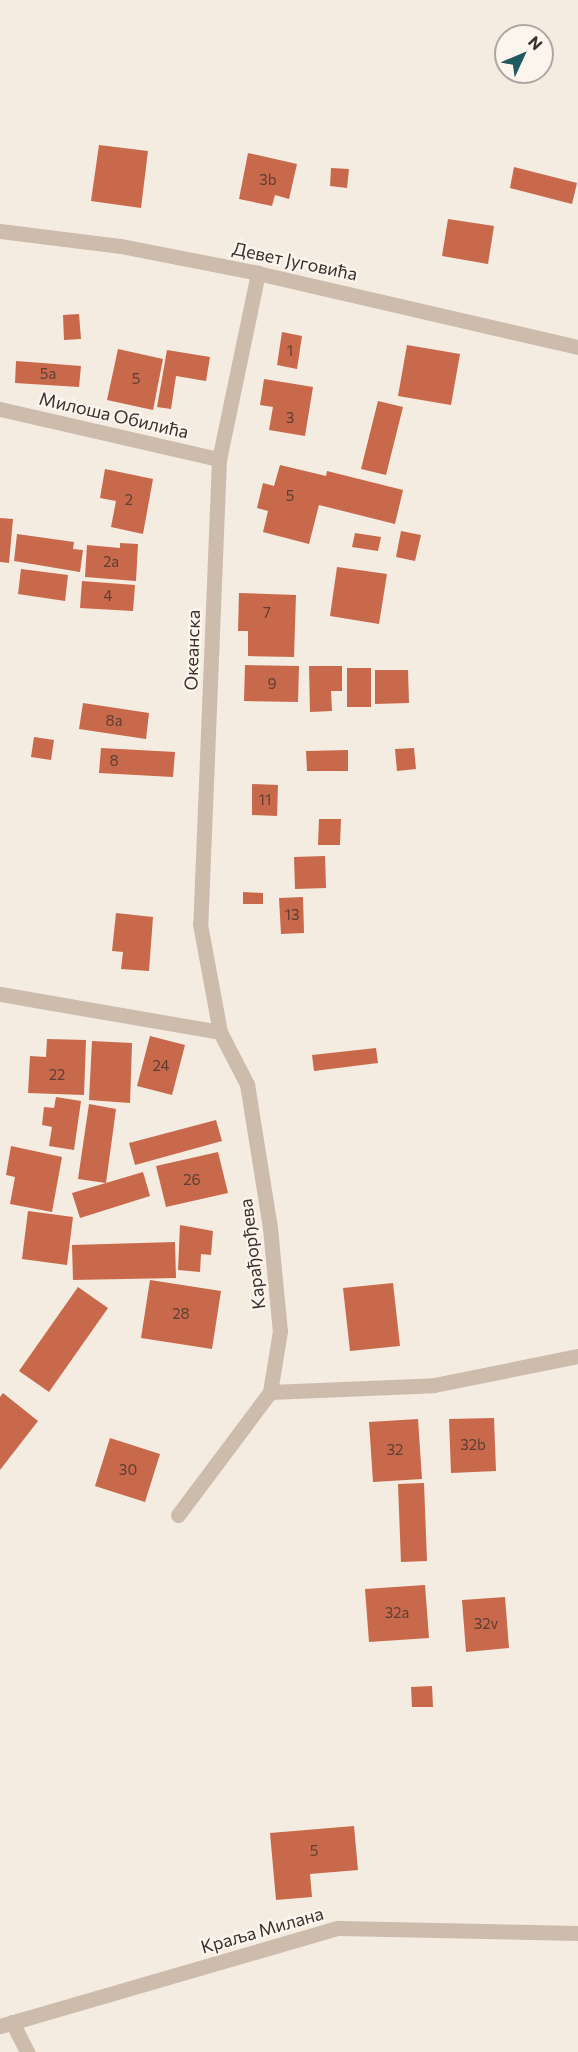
<!DOCTYPE html>
<html>
<head>
<meta charset="utf-8">
<style>
	body { margin:0 }
	#map { position:relative; width:578px; height:2052px; overflow:hidden; background:#f4ebe1; font-family:Commissioner,sans-serif }
	div>[style] { position:absolute }
	.building>* { inset:0; background:#c8694b }
	.service>* { height:15px; margin:-7.5px; padding:0 7.5px; transform-origin:7.5px; border-radius:7.5px; background:#cdbbac }
	.minor>* { height:15px; margin:-7.5px; padding:0 7.5px; transform-origin:7.5px; border-radius:7.5px; background:#cdbbac }
	span { translate:-50% -50%; white-space:nowrap; text-align:center; line-height:1.15; -webkit-text-stroke:4.5px #fbf5ee; paint-order:stroke }
	.number-label { font-size:15px; color:#5e3e33 }
	.number-label span { -webkit-text-stroke-width:0 }
	.street-label { font-size:18px; color:#3b302b }
	.north { position:absolute; left:494px; top:24px; width:60px; height:60px; box-sizing:border-box; background:#fbf5ee; border:2px solid #aea6a0; border-radius:50%; rotate:46deg; font-size:16px; font-weight:700; line-height:24px; text-align:center; color:#3b302b }
	.north::after { content:''; display:block; margin:auto; width:21px; height:27px; background:#1f5a5e; clip-path:polygon(50% 0,100% 100%,50% 72%,0 100%) }
</style>
</head>
<body>
<div id="map">
	<div class="building">
		<i style="clip-path:polygon(99px 145px,148px 151px,141px 208px,91px 201px)"></i>
		<i style="clip-path:polygon(248px 153px,297px 164px,289px 199px,275px 195px,272px 206px,239px 199px)"></i>
		<i style="clip-path:polygon(514px 167px,577px 183px,572px 204px,510px 188px)"></i>
		<i style="clip-path:polygon(331px 168px,349px 169px,347px 188px,330px 186px)"></i>
		<i style="clip-path:polygon(448px 219px,494px 226px,488px 264px,442px 256px)"></i>
		<i style="clip-path:polygon(79px 314px,81px 339px,64px 340px,63px 315px)"></i>
		<i style="clip-path:polygon(282px 332px,302px 336px,297px 369px,277px 365px)"></i>
		<i style="clip-path:polygon(407px 345px,460px 354px,451px 405px,398px 396px)"></i>
		<i style="clip-path:polygon(118px 349px,163px 359px,153px 410px,107px 400px)"></i>
		<i style="clip-path:polygon(167px 350px,210px 357px,206px 381px,176px 376px,171px 409px,157px 407px)"></i>
		<i style="clip-path:polygon(16px 361px,81px 366px,79px 387px,15px 383px)"></i>
		<i style="clip-path:polygon(264px 379px,313px 387px,305px 436px,269px 430px,273px 407px,260px 405px)"></i>
		<i style="clip-path:polygon(378px 401px,403px 407px,386px 475px,361px 469px)"></i>
		<i style="clip-path:polygon(280px 465px,326px 476px,327px 471px,403px 490px,395px 524px,319px 505px,309px 544px,263px 532px,268px 511px,257px 508px,263px 483px,274px 486px)"></i>
		<i style="clip-path:polygon(105px 469px,153px 479px,143px 534px,111px 527px,116px 501px,100px 498px)"></i>
		<i style="clip-path:polygon(0 518px,13px 519px,9px 563px,0 562px)"></i>
		<i style="clip-path:polygon(401px 531px,421px 535px,415px 561px,396px 557px)"></i>
		<i style="clip-path:polygon(355px 533px,381px 537px,378px 551px,352px 547px)"></i>
		<i style="clip-path:polygon(17px 534px,74px 542px,73px 549px,83px 550px,80px 572px,14px 561px)"></i>
		<i style="clip-path:polygon(120px 543px,138px 544px,136px 581px,85px 577px,87px 545px,120px 548px)"></i>
		<i style="clip-path:polygon(337px 567px,387px 574px,379px 624px,330px 616px)"></i>
		<i style="clip-path:polygon(21px 569px,68px 575px,65px 601px,18px 594px)"></i>
		<i style="clip-path:polygon(82px 581px,135px 585px,133px 611px,80px 608px)"></i>
		<i style="clip-path:polygon(239px 593px,296px 595px,294px 657px,248px 656px,248px 631px,238px 631px)"></i>
		<i style="clip-path:polygon(245px 665px,299px 666px,298px 702px,244px 701px)"></i>
		<i style="clip-path:polygon(309px 666px,342px 666px,342px 691px,331px 691px,332px 711px,310px 712px)"></i>
		<i style="clip-path:polygon(347px 668px,371px 668px,371px 707px,347px 707px)"></i>
		<i style="clip-path:polygon(375px 670px,408px 670px,409px 703px,375px 704px)"></i>
		<i style="clip-path:polygon(83px 703px,149px 713px,146px 739px,79px 729px)"></i>
		<i style="clip-path:polygon(34px 737px,54px 740px,51px 760px,31px 757px)"></i>
		<i style="clip-path:polygon(101px 748px,175px 752px,173px 777px,99px 773px)"></i>
		<i style="clip-path:polygon(414px 748px,416px 769px,397px 771px,395px 749px)"></i>
		<i style="clip-path:polygon(348px 750px,348px 771px,307px 771px,306px 751px)"></i>
		<i style="clip-path:polygon(252px 784px,278px 785px,277px 816px,252px 815px)"></i>
		<i style="clip-path:polygon(319px 819px,341px 819px,340px 845px,318px 845px)"></i>
		<i style="clip-path:polygon(325px 856px,326px 888px,295px 889px,294px 857px)"></i>
		<i style="clip-path:polygon(243px 892px,263px 893px,263px 904px,243px 904px)"></i>
		<i style="clip-path:polygon(303px 897px,304px 933px,281px 934px,279px 898px)"></i>
		<i style="clip-path:polygon(116px 913px,153px 917px,149px 971px,121px 969px,123px 952px,112px 951px)"></i>
		<i style="clip-path:polygon(150px 1036px,185px 1045px,172px 1095px,137px 1086px)"></i>
		<i style="clip-path:polygon(47px 1039px,86px 1040px,84px 1095px,28px 1093px,30px 1056px,46px 1057px)"></i>
		<i style="clip-path:polygon(92px 1041px,132px 1043px,130px 1103px,89px 1100px)"></i>
		<i style="clip-path:polygon(376px 1048px,378px 1063px,314px 1071px,312px 1055px)"></i>
		<i style="clip-path:polygon(56px 1097px,81px 1101px,74px 1150px,49px 1146px,52px 1127px,42px 1125px,44px 1107px,54px 1108px)"></i>
		<i style="clip-path:polygon(89px 1104px,116px 1109px,106px 1183px,78px 1179px)"></i>
		<i style="clip-path:polygon(216px 1120px,222px 1141px,135px 1165px,129px 1143px)"></i>
		<i style="clip-path:polygon(11px 1146px,62px 1157px,52px 1212px,10px 1204px,15px 1177px,6px 1175px)"></i>
		<i style="clip-path:polygon(218px 1152px,228px 1193px,166px 1207px,156px 1166px)"></i>
		<i style="clip-path:polygon(143px 1172px,150px 1196px,80px 1218px,72px 1193px)"></i>
		<i style="clip-path:polygon(28px 1211px,73px 1217px,67px 1265px,22px 1259px)"></i>
		<i style="clip-path:polygon(180px 1225px,213px 1231px,211px 1255px,201px 1254px,200px 1272px,178px 1270px)"></i>
		<i style="clip-path:polygon(175px 1242px,176px 1278px,73px 1280px,72px 1245px)"></i>
		<i style="clip-path:polygon(150px 1280px,221px 1291px,212px 1349px,141px 1338px)"></i>
		<i style="clip-path:polygon(393px 1283px,400px 1346px,350px 1351px,343px 1288px)"></i>
		<i style="clip-path:polygon(78px 1287px,108px 1308px,49px 1392px,19px 1371px)"></i>
		<i style="clip-path:polygon(3px 1393px,38px 1421px,0 1470px,0 1397px)"></i>
		<i style="clip-path:polygon(494px 1418px,496px 1471px,451px 1473px,449px 1419px)"></i>
		<i style="clip-path:polygon(418px 1419px,422px 1479px,373px 1482px,369px 1422px)"></i>
		<i style="clip-path:polygon(110px 1438px,160px 1454px,145px 1502px,95px 1486px)"></i>
		<i style="clip-path:polygon(424px 1483px,427px 1561px,401px 1562px,398px 1484px)"></i>
		<i style="clip-path:polygon(425px 1585px,429px 1638px,369px 1642px,365px 1589px)"></i>
		<i style="clip-path:polygon(505px 1597px,509px 1648px,466px 1652px,462px 1600px)"></i>
		<i style="clip-path:polygon(432px 1686px,433px 1707px,412px 1707px,411px 1687px)"></i>
		<i style="clip-path:polygon(354px 1826px,358px 1870px,310px 1874px,312px 1897px,276px 1900px,270px 1833px)"></i>
	</div>
	<div class="service">
		<i style="left:0;top:231px;width:122px;rotate:7.1deg"></i>
		<i style="left:121px;top:246px;width:140px;rotate:11.1deg"></i>
		<i style="left:178px;top:1515px;width:154px;rotate:-53.2deg"></i>
	</div>
	<div class="minor">
		<i style="left:578px;top:347px;width:328px;rotate:-167deg"></i>
		<i style="left:258px;top:273px;width:190px;rotate:101.8deg"></i>
		<i style="left:219px;top:459px;width:465px;rotate:92.3deg"></i>
		<i style="left:200px;top:924px;width:110px;rotate:79.5deg"></i>
		<i style="left:220px;top:1032px;width:59px;rotate:62.6deg"></i>
		<i style="left:247px;top:1084px;width:146px;rotate:80.9deg"></i>
		<i style="left:270px;top:1228px;width:103px;rotate:84.5deg"></i>
		<i style="left:280px;top:1331px;width:62px;rotate:99.3deg"></i>
		<i style="left:270px;top:1392px;width:164px;rotate:-2.4deg"></i>
		<i style="left:434px;top:1385px;width:147px;rotate:-11.4deg"></i>
		<i style="left:0;top:409px;width:225px;rotate:12.9deg"></i>
		<i style="left:0;top:994px;width:223px;rotate:9.8deg"></i>
		<i style="left:12px;top:2022px;width:34px;rotate:63deg"></i>
		<i style="left:0;top:2026px;width:352px;rotate:-16.2deg"></i>
		<i style="left:338px;top:1928px;width:240px;rotate:1.2deg"></i>
	</div>
	<div class="number-label">
		<span style="left:268px;top:180px">3b</span>
		<span style="left:290px;top:351px">1</span>
		<span style="left:48px;top:374px">5a</span>
		<span style="left:136px;top:379px">5</span>
		<span style="left:290px;top:418px">3</span>
		<span style="left:290px;top:496px">5</span>
		<span style="left:129px;top:500px">2</span>
		<span style="left:111px;top:562px">2a</span>
		<span style="left:108px;top:596px">4</span>
		<span style="left:267px;top:613px">7</span>
		<span style="left:272px;top:684px">9</span>
		<span style="left:114px;top:721px">8a</span>
		<span style="left:114px;top:761px">8</span>
		<span style="left:265px;top:800px">11</span>
		<span style="left:292px;top:915px">13</span>
		<span style="left:161px;top:1066px">24</span>
		<span style="left:57px;top:1075px">22</span>
		<span style="left:192px;top:1180px">26</span>
		<span style="left:181px;top:1314px">28</span>
		<span style="left:473px;top:1445px">32b</span>
		<span style="left:395px;top:1450px">32</span>
		<span style="left:128px;top:1470px">30</span>
		<span style="left:397px;top:1613px">32a</span>
		<span style="left:486px;top:1624px">32v</span>
		<span style="left:314px;top:1851px">5</span>
	</div>
	<div class="street-label">
		<span style="left:295px;top:261px;rotate:12deg">Девет Југовића</span>
		<span style="left:114px;top:415px;rotate:13deg">Милоша Обилића</span>
		<span style="left:192px;top:650px;rotate:-88deg">Океанска</span>
		<span style="left:252px;top:1254px;rotate:-97deg">Карађорђева</span>
		<span style="left:262px;top:1930px;rotate:-16deg">Краља Милана</span>
	</div>
	<div class="north">N</div>
</div>
</body>
</html>
